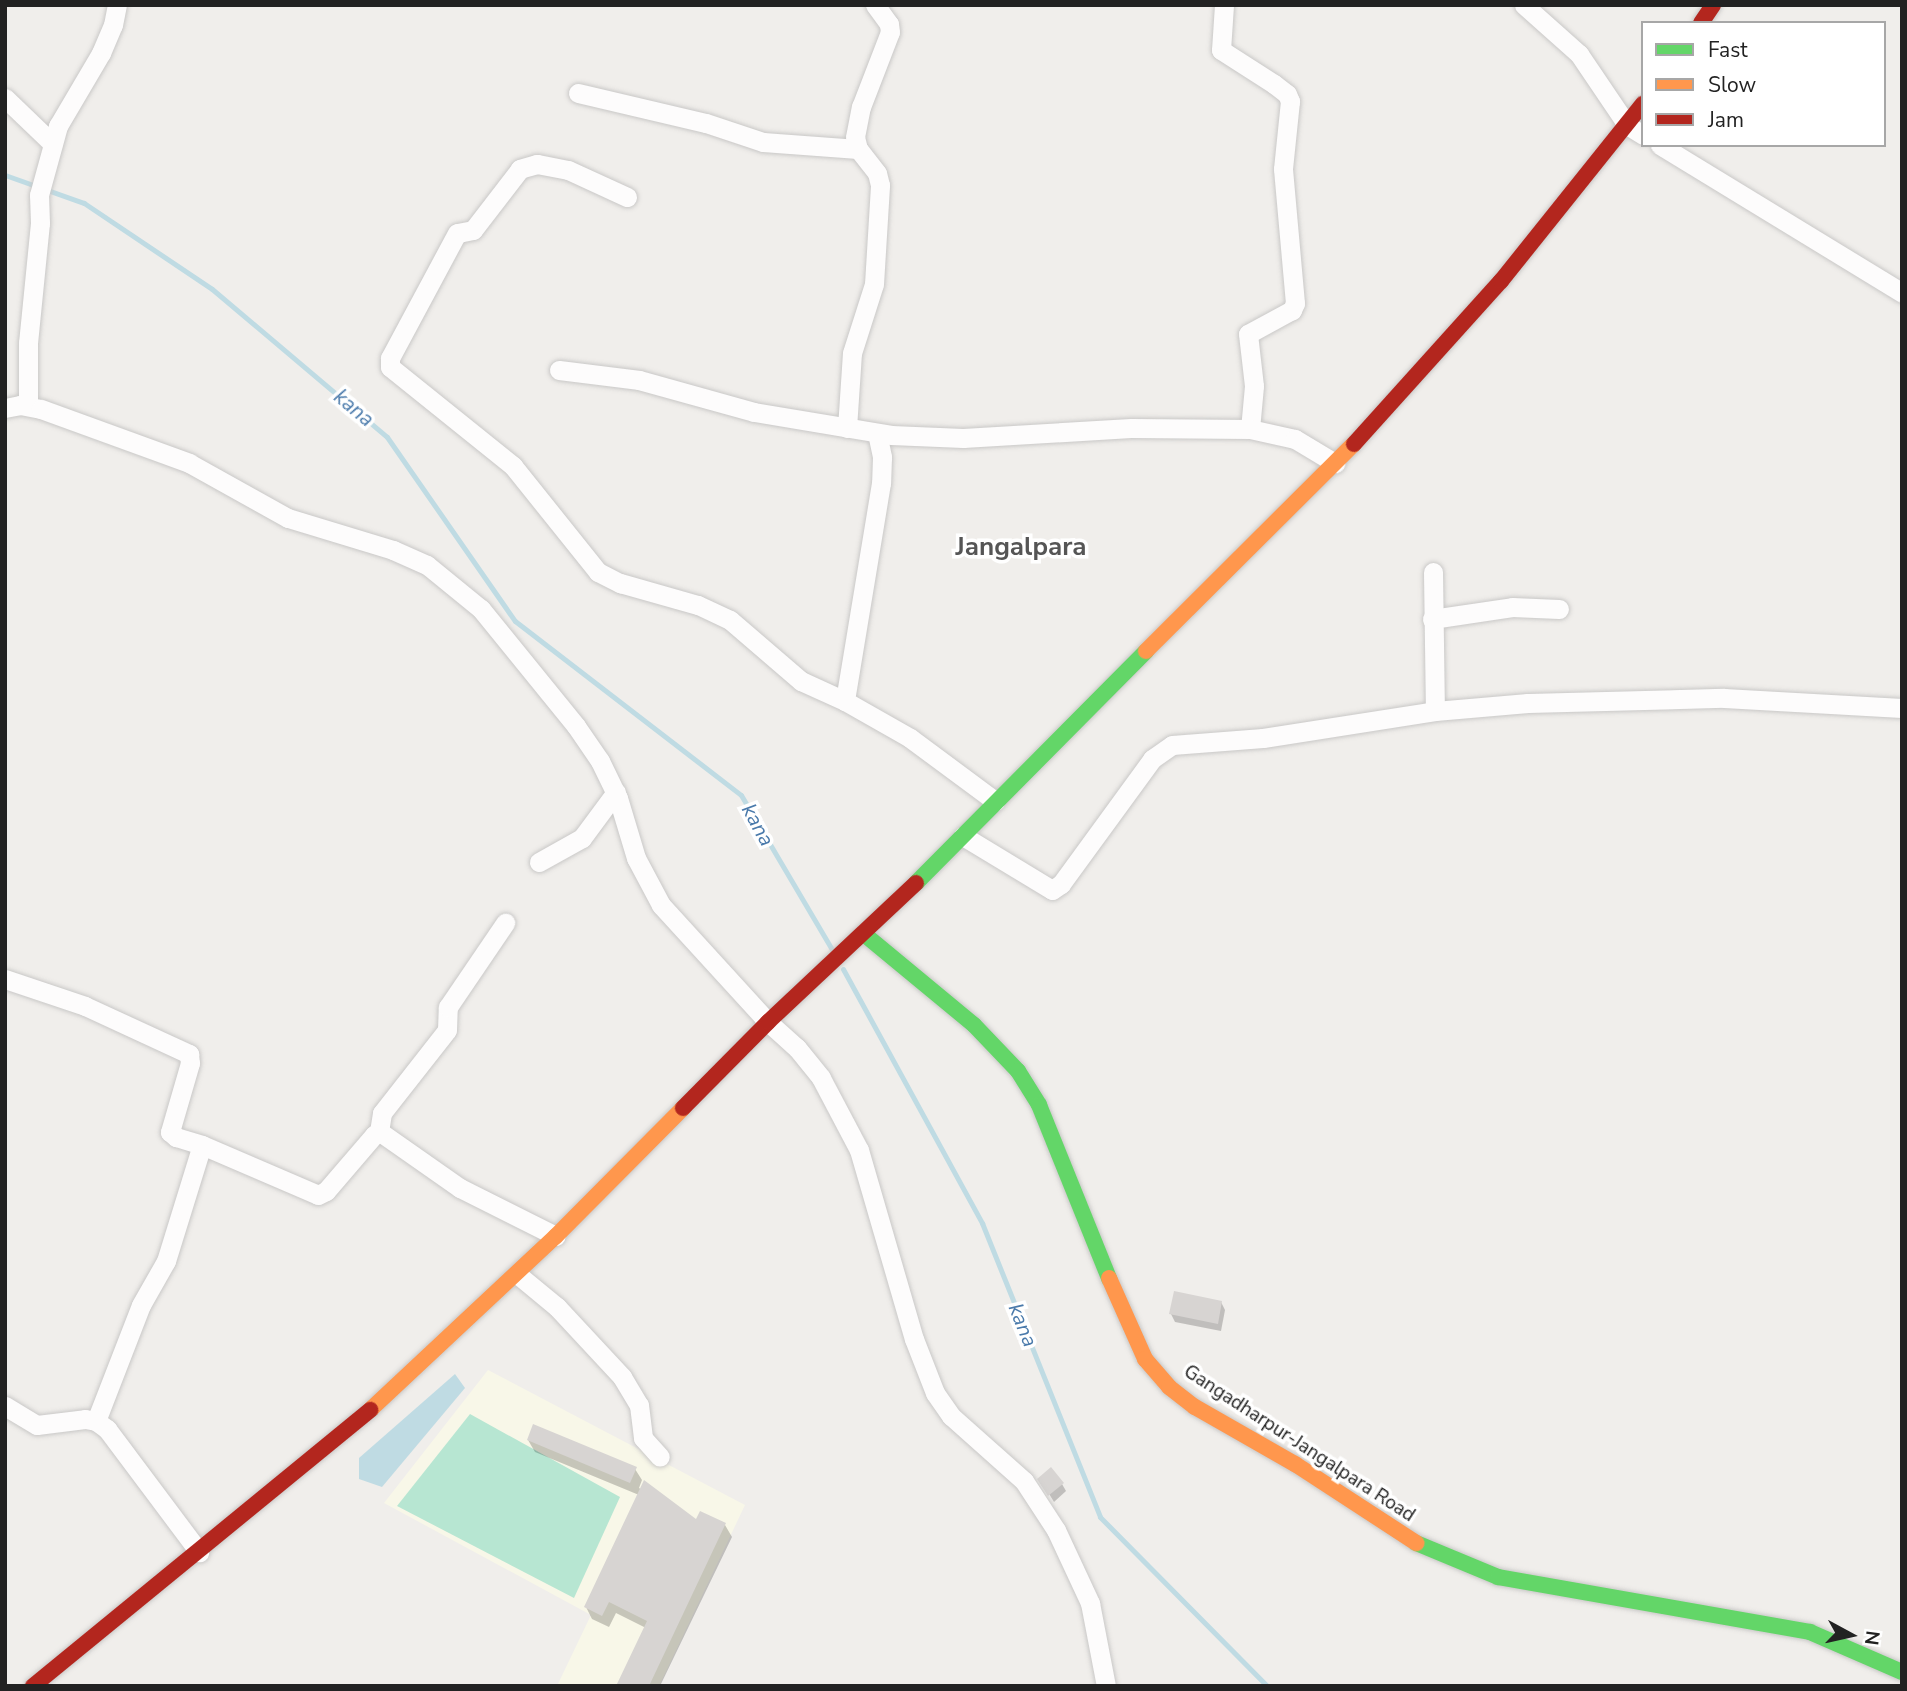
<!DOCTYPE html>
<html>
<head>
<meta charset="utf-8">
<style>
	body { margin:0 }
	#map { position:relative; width:1907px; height:1691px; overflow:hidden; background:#f0eeeb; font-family:"Nunito Sans",sans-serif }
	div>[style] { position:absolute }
	.education>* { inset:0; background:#f8f7e8 }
	.pitch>* { inset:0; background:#b7e6d2 }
	.water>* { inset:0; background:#bfdbe3 }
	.shadow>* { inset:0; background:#0003 }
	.stream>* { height:5px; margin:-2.5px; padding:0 2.5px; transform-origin:2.5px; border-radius:2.5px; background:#bfdbe3 }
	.building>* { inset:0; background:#d7d4d2 }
	.roads { filter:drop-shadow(0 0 2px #c9c8c7) drop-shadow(0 0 2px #c9c8c7) }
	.street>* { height:19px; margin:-9.5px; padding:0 9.5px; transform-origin:9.5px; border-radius:9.5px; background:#fdfcfc }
	.fast>* { height:16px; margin:-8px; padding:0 8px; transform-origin:8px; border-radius:8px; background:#63d668 }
	.slow>* { height:16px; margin:-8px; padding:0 8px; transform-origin:8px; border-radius:8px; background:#ff974d }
	.jam>* { height:16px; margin:-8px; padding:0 8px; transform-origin:8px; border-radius:8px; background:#b3261e }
	span { translate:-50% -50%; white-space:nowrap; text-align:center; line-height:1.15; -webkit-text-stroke:7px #fff; paint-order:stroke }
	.street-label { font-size:19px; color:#222 }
	.water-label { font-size:21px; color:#4a7aab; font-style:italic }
	.district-label { font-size:26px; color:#555; font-weight:700 }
	.frame { position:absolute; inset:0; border:7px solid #222; pointer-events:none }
	.legend { position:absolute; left:1641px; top:21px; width:245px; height:126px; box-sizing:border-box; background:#fff; border:2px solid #a7a7a7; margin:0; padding:9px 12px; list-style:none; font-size:21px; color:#222 }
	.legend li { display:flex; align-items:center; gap:14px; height:35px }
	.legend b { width:35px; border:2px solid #a7a7a7 }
	.north { position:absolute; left:1816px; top:1600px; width:70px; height:70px; -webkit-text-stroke:5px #fff; paint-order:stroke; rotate:98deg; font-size:19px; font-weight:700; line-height:28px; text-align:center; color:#222 }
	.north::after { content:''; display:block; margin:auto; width:24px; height:32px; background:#222; clip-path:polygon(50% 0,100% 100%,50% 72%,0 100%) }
</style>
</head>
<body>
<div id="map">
	<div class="education">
		<i style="clip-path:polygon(488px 1370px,745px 1505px,659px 1686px,557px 1686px,591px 1615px,384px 1503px)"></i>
	</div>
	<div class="pitch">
		<i style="clip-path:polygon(470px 1414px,620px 1497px,574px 1598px,397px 1506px)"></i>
	</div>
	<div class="water">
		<i style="clip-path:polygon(455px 1374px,465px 1388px,382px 1487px,359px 1479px,359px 1458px)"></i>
	</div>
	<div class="shadow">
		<i style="clip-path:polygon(1221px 1302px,1225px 1310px,1221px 1331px,1175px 1322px,1171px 1314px)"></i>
		<i style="clip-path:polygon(528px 1440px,635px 1469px,642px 1480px,639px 1488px,697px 1522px,725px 1525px,732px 1537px,660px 1686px,618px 1686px,646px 1628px,616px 1613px,609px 1627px,592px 1619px,586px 1607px,639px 1495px,535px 1452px)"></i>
		<i style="clip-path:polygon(1040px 1479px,1062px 1484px,1066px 1491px,1054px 1502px)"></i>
	</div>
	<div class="stream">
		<i style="left:5px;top:175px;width:84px;rotate:19.5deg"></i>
		<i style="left:84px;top:203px;width:154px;rotate:33.9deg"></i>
		<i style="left:212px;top:289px;width:229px;rotate:40.2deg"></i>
		<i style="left:387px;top:437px;width:224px;rotate:55.2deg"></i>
		<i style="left:515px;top:621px;width:285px;rotate:37.6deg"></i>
		<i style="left:741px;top:795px;width:181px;rotate:59.5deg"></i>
		<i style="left:843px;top:969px;width:290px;rotate:61.3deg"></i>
		<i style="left:982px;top:1223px;width:317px;rotate:68.1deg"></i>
		<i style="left:1100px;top:1517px;width:238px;rotate:45.3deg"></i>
	</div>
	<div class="building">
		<i style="clip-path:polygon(1174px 1291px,1222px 1301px,1218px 1324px,1169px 1314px)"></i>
		<i style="clip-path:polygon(533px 1424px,637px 1467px,630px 1483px,527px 1440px)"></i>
		<i style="clip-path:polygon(1051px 1467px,1064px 1483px,1048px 1496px,1037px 1479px)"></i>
		<i style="clip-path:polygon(644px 1480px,696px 1519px,700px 1511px,726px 1523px,649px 1686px,616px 1686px,647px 1621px,609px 1602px,602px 1616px,584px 1607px)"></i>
	</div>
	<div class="roads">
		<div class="street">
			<i style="left:1224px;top:5px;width:45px;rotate:93.8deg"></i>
			<i style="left:1221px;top:50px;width:63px;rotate:32.7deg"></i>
			<i style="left:1274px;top:84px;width:16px;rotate:38deg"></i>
			<i style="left:1287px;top:94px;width:8px;rotate:67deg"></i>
			<i style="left:1290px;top:101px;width:68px;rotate:95.9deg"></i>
			<i style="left:1283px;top:169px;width:135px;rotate:84.9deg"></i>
			<i style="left:1295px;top:303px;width:8px;rotate:113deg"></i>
			<i style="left:1292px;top:310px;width:50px;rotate:151.4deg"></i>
			<i style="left:1248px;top:334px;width:52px;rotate:83.4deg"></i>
			<i style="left:1254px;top:386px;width:43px;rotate:95.3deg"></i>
			<i style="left:1524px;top:5px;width:74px;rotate:41.7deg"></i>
			<i style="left:1579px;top:54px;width:86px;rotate:55.9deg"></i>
			<i style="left:1627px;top:125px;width:19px;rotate:32deg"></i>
			<i style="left:578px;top:93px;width:131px;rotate:13.2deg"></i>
			<i style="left:706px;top:123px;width:60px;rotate:18.4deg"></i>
			<i style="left:763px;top:142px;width:95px;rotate:4.2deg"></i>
			<i style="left:5px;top:98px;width:66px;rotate:43.8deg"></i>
			<i style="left:1660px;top:145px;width:284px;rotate:31.4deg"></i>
			<i style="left:627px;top:197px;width:65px;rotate:-155.4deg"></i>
			<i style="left:568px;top:170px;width:32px;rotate:-169deg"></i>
			<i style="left:537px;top:164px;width:18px;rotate:164deg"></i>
			<i style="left:520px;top:169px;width:77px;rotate:127.6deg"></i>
			<i style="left:473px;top:230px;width:16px;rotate:169deg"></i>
			<i style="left:457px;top:233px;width:142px;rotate:118.2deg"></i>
			<i style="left:390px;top:358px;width:9px;rotate:90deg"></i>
			<i style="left:390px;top:367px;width:158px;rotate:38.8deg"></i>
			<i style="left:513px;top:466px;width:136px;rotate:51.3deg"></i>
			<i style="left:598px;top:572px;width:25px;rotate:27deg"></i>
			<i style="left:620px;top:583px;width:81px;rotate:15.8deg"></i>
			<i style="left:698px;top:605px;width:35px;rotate:25deg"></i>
			<i style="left:730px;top:620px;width:94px;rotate:40.7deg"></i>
			<i style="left:801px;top:681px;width:48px;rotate:24.4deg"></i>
			<i style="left:559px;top:370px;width:81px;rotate:7.1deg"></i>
			<i style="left:639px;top:380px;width:119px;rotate:15.5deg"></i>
			<i style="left:754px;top:412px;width:139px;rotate:9.5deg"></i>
			<i style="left:891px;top:435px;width:72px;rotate:2.4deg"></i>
			<i style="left:963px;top:438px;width:168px;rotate:-3.4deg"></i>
			<i style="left:1131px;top:428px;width:119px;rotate:0.5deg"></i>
			<i style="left:1250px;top:429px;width:46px;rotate:12.5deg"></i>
			<i style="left:1295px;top:439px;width:47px;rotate:31deg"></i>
			<i style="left:28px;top:406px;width:63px;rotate:-90deg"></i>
			<i style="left:28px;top:343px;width:121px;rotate:-84.3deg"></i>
			<i style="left:40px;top:223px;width:28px;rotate:-92deg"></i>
			<i style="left:39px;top:195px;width:72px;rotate:-74.6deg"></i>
			<i style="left:58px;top:126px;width:85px;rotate:-59.5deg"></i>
			<i style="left:101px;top:53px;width:30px;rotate:-67deg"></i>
			<i style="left:113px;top:25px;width:20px;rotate:-79deg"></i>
			<i style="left:5px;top:408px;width:15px;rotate:-11deg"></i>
			<i style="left:20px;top:405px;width:21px;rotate:11deg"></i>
			<i style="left:41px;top:409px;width:158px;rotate:20deg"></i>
			<i style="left:189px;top:463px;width:113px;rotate:29.1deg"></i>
			<i style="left:288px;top:518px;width:110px;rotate:16.9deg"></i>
			<i style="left:393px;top:550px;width:37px;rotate:24deg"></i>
			<i style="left:427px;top:565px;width:70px;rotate:39.2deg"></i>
			<i style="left:481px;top:609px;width:151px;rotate:50.9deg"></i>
			<i style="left:576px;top:726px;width:42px;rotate:55.6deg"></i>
			<i style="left:600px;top:761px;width:41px;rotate:64.1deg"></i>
			<i style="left:618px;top:798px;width:63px;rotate:73.3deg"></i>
			<i style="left:636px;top:858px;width:53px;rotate:62deg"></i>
			<i style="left:661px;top:905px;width:159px;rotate:47.6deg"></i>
			<i style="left:768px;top:1022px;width:39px;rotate:42deg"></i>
			<i style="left:797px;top:1048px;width:38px;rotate:51deg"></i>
			<i style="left:821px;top:1078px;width:81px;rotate:62.2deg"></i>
			<i style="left:859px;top:1150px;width:197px;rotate:73.8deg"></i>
			<i style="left:914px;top:1339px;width:58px;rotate:68.7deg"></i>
			<i style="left:935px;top:1393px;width:28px;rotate:55deg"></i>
			<i style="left:951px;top:1416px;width:98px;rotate:41.7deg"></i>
			<i style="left:1024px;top:1481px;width:59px;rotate:56.9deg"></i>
			<i style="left:1056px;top:1530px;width:81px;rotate:65deg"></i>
			<i style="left:1090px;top:1603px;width:85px;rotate:79.1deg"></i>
			<i style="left:847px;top:428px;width:75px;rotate:-86.2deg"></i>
			<i style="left:852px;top:353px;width:72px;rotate:-72.3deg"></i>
			<i style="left:874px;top:284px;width:99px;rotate:-86.5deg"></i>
			<i style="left:880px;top:185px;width:12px;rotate:-104deg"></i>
			<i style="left:877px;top:173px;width:31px;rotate:-128deg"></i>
			<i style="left:858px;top:149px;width:12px;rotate:-104deg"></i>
			<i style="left:855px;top:137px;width:31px;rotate:-79deg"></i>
			<i style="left:861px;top:107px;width:80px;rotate:-68.9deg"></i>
			<i style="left:890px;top:32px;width:8px;rotate:-97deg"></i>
			<i style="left:889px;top:24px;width:24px;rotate:-126deg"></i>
			<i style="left:877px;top:433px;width:25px;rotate:78deg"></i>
			<i style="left:882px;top:457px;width:26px;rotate:92deg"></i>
			<i style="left:881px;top:483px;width:221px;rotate:99.4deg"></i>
			<i style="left:845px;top:701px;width:75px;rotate:29.6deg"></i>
			<i style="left:910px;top:738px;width:106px;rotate:36.5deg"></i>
			<i style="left:1433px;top:572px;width:139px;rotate:89.2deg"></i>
			<i style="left:1432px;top:619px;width:81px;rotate:-8.5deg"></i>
			<i style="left:1512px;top:607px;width:47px;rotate:2.4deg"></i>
			<i style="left:963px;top:836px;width:104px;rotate:31.2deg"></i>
			<i style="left:1052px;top:890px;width:11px;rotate:-34deg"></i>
			<i style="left:1061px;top:884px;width:155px;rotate:-53.9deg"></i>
			<i style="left:1152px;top:759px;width:24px;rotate:-35deg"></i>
			<i style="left:1172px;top:745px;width:91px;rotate:-4.4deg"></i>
			<i style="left:1263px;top:738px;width:174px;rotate:-8.9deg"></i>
			<i style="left:1435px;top:711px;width:93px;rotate:-4.9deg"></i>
			<i style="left:1528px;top:703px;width:196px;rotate:-1.5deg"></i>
			<i style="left:1724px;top:698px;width:178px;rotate:3.2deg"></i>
			<i style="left:539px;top:862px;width:49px;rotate:-29.2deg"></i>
			<i style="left:582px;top:838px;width:57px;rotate:-53.5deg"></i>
			<i style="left:5px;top:979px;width:84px;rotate:18.6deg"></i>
			<i style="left:85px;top:1006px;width:115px;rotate:24.8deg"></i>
			<i style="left:189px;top:1054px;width:9px;rotate:84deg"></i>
			<i style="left:190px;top:1063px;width:72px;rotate:106.2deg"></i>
			<i style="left:170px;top:1132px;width:8px;rotate:40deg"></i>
			<i style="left:176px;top:1137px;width:27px;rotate:17deg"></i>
			<i style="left:379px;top:1132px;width:19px;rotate:-81deg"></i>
			<i style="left:382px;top:1113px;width:105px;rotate:-51.9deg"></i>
			<i style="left:447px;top:1030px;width:23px;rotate:-88deg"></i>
			<i style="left:448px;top:1007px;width:102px;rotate:-55.8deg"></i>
			<i style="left:517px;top:1274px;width:52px;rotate:39.5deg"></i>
			<i style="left:557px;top:1307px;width:96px;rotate:47.1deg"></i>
			<i style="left:622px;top:1377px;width:33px;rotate:59deg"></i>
			<i style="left:639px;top:1405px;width:33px;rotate:83deg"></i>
			<i style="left:643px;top:1438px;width:25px;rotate:48deg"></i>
			<i style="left:5px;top:1406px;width:37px;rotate:31deg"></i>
			<i style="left:37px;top:1425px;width:48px;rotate:-7.1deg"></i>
			<i style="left:85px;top:1419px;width:11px;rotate:10deg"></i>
			<i style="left:96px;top:1421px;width:14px;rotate:36deg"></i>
			<i style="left:107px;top:1429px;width:154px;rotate:53.2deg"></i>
			<i style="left:96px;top:1421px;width:124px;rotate:-68.8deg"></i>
			<i style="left:141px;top:1305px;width:51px;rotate:-60.4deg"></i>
			<i style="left:166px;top:1261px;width:121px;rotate:-72.8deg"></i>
			<i style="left:202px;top:1145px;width:126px;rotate:23.3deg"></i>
			<i style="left:318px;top:1195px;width:9px;rotate:-27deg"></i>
			<i style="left:326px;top:1191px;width:74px;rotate:-49.4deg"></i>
			<i style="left:374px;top:1135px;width:7px;rotate:-27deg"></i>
			<i style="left:380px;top:1132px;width:98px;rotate:35deg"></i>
			<i style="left:460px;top:1188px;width:107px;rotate:26.6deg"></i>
		</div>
		<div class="fast">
			<i style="left:916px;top:883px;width:327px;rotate:-45.2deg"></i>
			<i style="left:864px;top:934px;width:143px;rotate:39.6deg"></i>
			<i style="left:974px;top:1025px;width:64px;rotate:46.3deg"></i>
			<i style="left:1018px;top:1071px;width:40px;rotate:58deg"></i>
			<i style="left:1039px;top:1105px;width:187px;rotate:68deg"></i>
			<i style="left:1416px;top:1543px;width:89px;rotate:22.5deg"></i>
			<i style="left:1498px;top:1577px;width:317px;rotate:10deg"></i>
			<i style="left:1810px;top:1632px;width:100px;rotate:23.5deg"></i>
		</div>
		<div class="slow">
			<i style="left:1146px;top:651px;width:293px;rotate:-44.9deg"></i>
			<i style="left:1109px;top:1278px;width:89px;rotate:66deg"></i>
			<i style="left:1145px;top:1359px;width:37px;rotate:49deg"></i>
			<i style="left:1169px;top:1387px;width:33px;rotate:38deg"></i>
			<i style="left:1195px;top:1407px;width:115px;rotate:29.7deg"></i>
			<i style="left:1295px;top:1464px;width:145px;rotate:33.1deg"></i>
			<i style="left:370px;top:1410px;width:255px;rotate:-43.1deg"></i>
			<i style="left:556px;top:1236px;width:180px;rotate:-45.2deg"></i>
		</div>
		<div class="jam">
			<i style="left:1701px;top:23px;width:22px;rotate:-56deg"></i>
			<i style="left:1354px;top:444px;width:219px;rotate:-48deg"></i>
			<i style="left:1501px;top:281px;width:227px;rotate:-51.3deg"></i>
			<i style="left:683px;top:1108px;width:121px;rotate:-45.3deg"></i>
			<i style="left:768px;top:1022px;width:203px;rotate:-43.2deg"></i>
			<i style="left:33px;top:1686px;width:436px;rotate:-39.3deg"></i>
		</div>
	</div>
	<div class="street-label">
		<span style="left:1299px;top:1444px;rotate:33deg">Gangadharpur-Jangalpara Road</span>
	</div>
	<div class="water-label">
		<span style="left:354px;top:408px;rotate:40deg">kana</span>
		<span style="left:758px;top:825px;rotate:61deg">kana</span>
		<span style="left:1023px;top:1325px;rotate:68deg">kana</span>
	</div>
	<div class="district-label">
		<span style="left:1021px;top:547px">Jangalpara</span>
	</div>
	<div class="frame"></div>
	<ul class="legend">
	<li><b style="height:9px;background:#63d668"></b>Fast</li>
	<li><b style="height:9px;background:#ff974d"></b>Slow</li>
	<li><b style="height:9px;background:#b3261e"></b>Jam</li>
	</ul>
	<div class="north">N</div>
</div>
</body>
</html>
